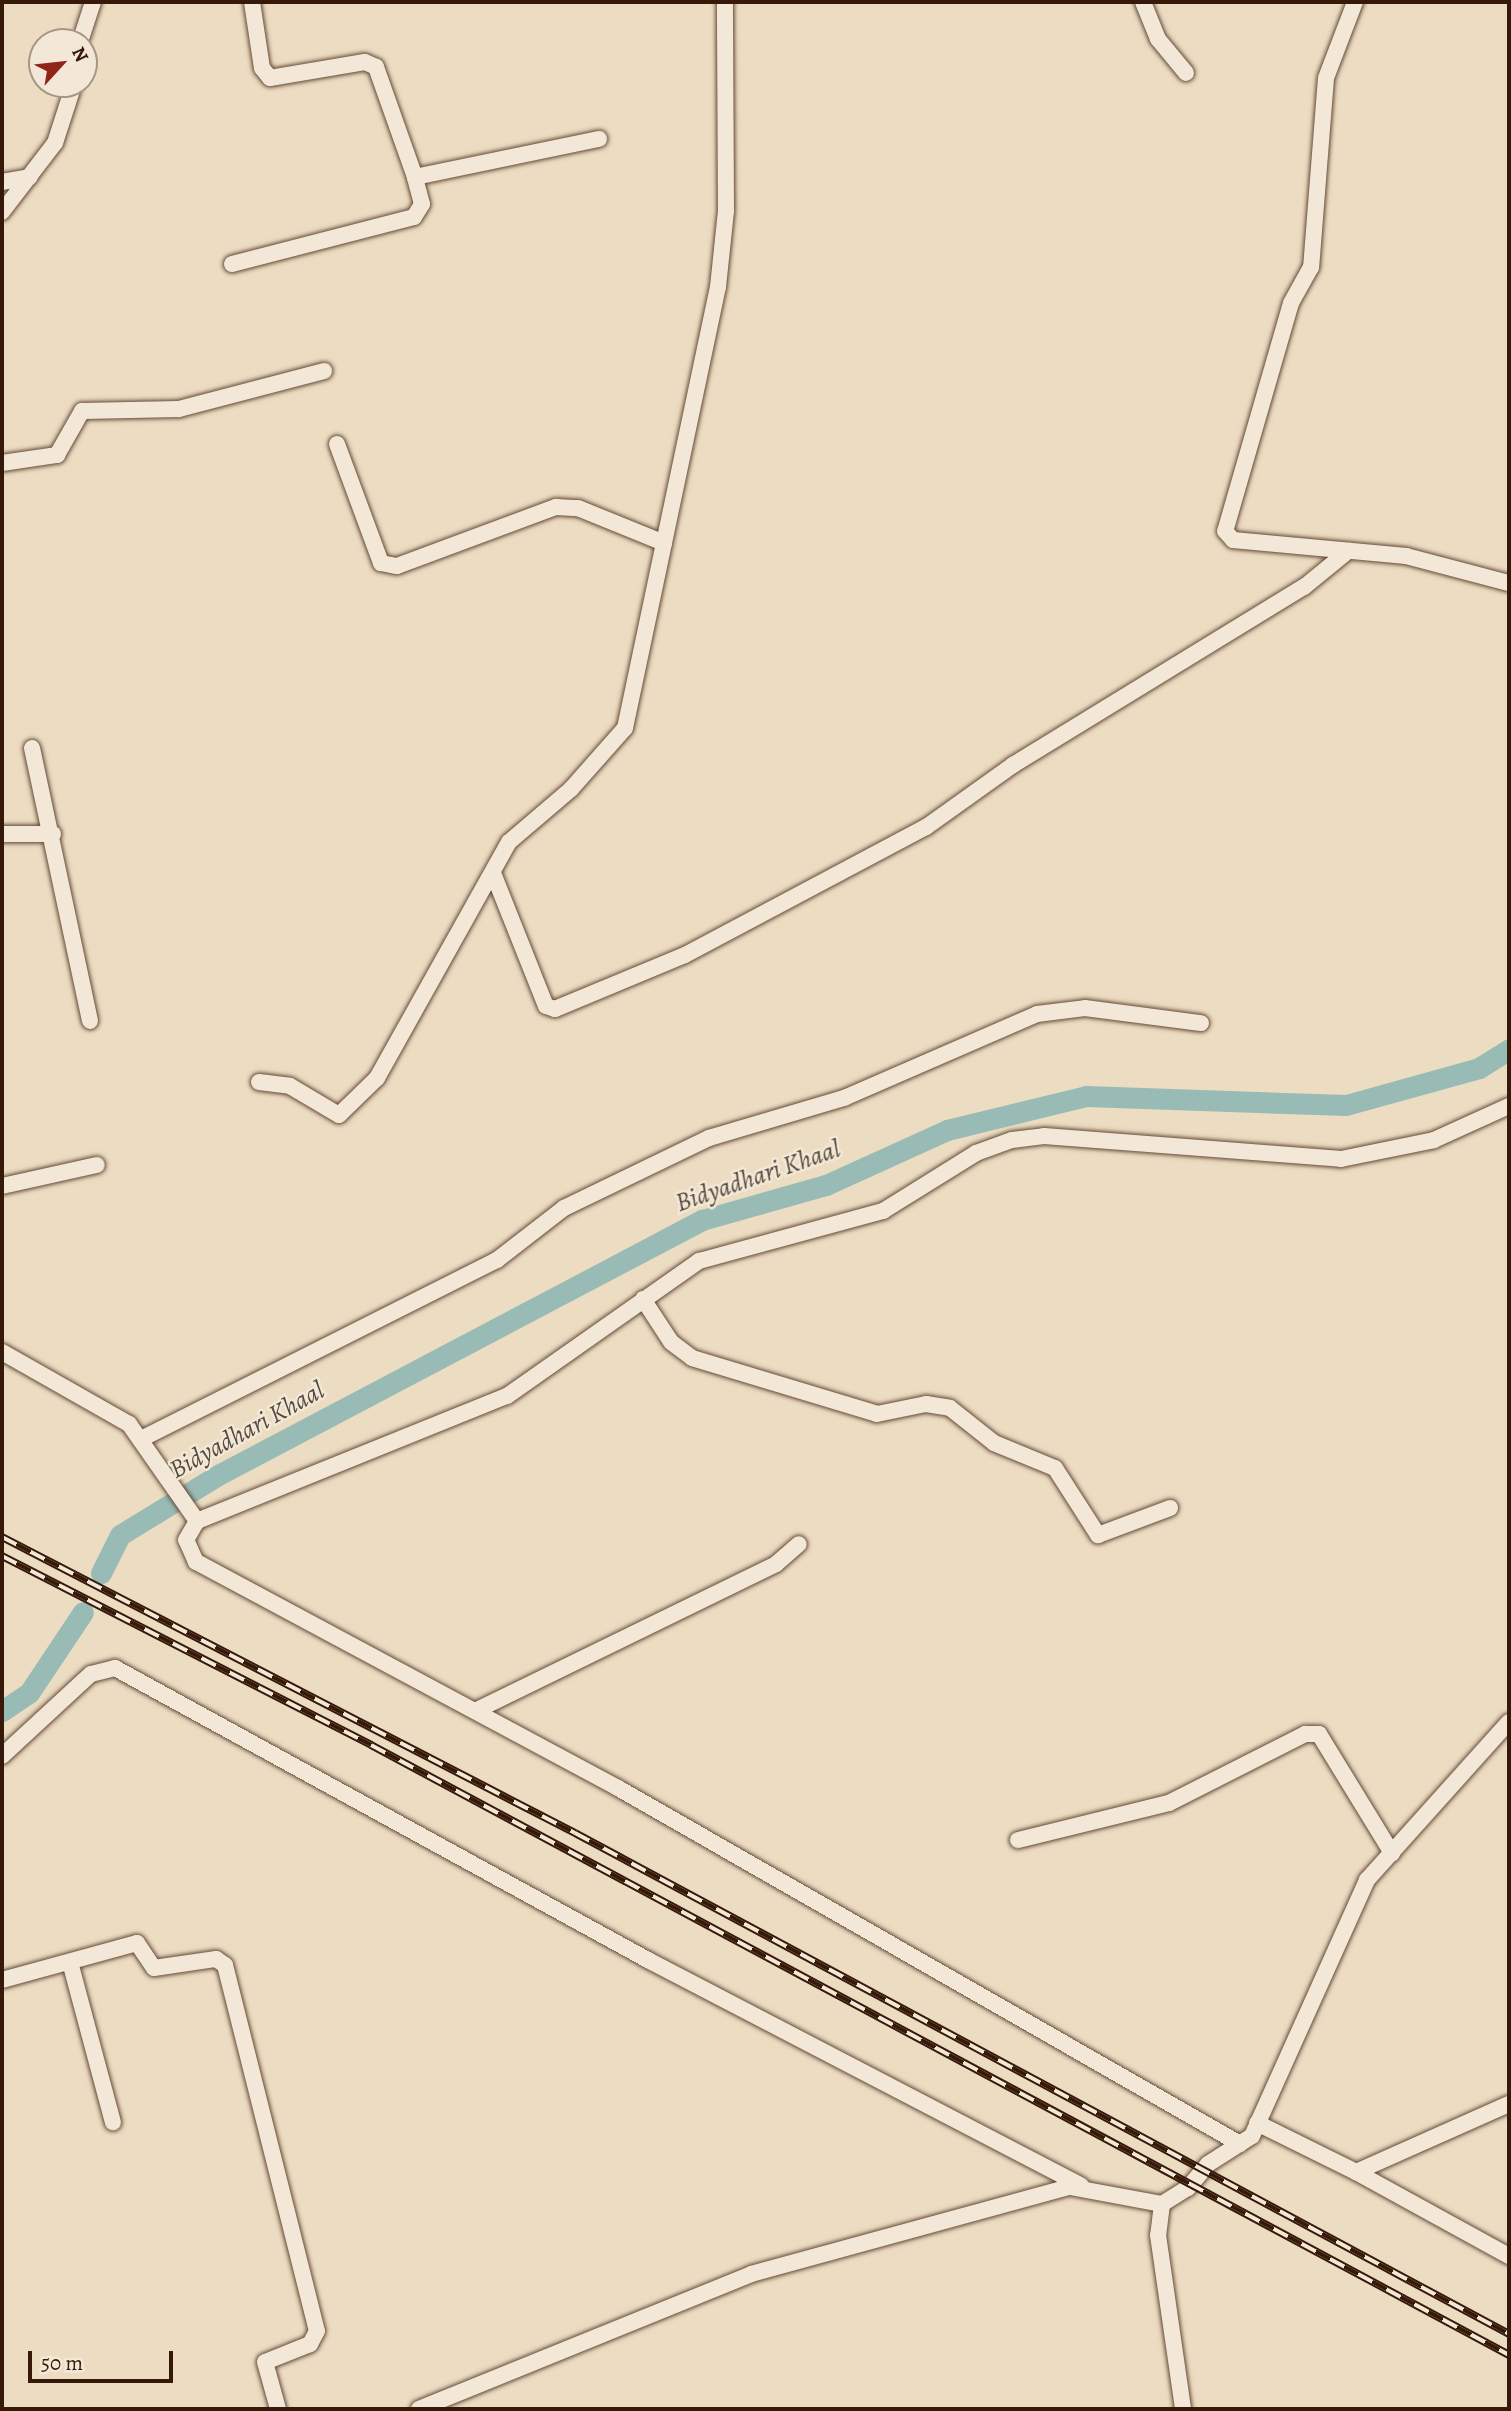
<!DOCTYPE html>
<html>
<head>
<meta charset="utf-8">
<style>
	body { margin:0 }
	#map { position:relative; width:1511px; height:2411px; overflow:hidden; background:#ecdcc1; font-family:Alegreya,serif }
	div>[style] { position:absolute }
	.canal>* { height:21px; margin:-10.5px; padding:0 10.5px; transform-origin:10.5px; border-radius:10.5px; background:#99bbb6 }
	.roads { filter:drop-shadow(0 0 2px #644a37) drop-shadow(0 0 2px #644a37) }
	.street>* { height:16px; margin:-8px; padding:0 8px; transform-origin:8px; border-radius:8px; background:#f3e8d7 }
	.rail>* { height:8px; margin-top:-4px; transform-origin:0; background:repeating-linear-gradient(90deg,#f3e8d7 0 16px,#361909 0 32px); box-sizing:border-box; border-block:2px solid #361909 }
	span { translate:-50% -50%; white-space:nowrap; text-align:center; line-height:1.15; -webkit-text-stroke:5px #f3e8d7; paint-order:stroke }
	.water-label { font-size:26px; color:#544a3d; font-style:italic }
	.frame { position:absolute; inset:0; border:4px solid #361909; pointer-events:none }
	.north { position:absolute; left:28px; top:28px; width:70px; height:70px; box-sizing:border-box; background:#f3e8d7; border:2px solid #a79585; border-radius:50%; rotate:63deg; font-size:19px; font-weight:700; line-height:28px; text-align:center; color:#361909 }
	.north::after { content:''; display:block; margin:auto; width:24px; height:32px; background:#8f2418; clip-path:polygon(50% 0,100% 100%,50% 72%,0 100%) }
	.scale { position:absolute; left:28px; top:2351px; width:145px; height:32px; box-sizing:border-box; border:4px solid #361909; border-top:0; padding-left:9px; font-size:21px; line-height:24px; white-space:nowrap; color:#361909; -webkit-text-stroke:5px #f3e8d7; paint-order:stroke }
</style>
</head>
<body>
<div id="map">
	<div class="canal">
		<i style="left:101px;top:1573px;width:42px;rotate:-63.4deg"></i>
		<i style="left:120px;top:1535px;width:117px;rotate:-31.4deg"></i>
		<i style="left:220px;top:1474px;width:545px;rotate:-27.79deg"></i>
		<i style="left:702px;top:1220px;width:129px;rotate:-15.8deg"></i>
		<i style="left:826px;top:1185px;width:133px;rotate:-24.4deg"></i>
		<i style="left:947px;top:1130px;width:143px;rotate:-13.7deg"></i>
		<i style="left:1086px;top:1096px;width:260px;rotate:2deg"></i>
		<i style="left:1346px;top:1105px;width:138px;rotate:-15.5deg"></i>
		<i style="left:1479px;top:1068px;width:36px;rotate:-32deg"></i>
		<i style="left:2px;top:1711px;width:32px;rotate:-34deg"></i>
		<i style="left:29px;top:1693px;width:97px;rotate:-56.3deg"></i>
	</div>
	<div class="roads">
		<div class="street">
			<i style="left:252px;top:2px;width:67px;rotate:81.4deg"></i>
			<i style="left:262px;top:68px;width:13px;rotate:51deg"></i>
			<i style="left:270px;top:78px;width:96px;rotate:-9.6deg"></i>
			<i style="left:365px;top:62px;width:12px;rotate:24deg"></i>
			<i style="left:376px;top:67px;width:117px;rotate:70.5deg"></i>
			<i style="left:415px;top:177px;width:188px;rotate:-11.7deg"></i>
			<i style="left:1143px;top:2px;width:40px;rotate:68deg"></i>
			<i style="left:1158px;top:39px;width:44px;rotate:50.5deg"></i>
			<i style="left:1355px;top:2px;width:81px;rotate:110.9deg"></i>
			<i style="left:1326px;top:78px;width:190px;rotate:94.5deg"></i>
			<i style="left:1311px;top:267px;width:41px;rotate:119.1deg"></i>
			<i style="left:1291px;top:303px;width:237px;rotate:106.1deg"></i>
			<i style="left:1225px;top:531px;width:12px;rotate:48deg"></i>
			<i style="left:1233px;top:540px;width:174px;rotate:5.3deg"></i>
			<i style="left:1406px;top:556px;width:106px;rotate:14.7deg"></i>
			<i style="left:80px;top:42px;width:42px;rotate:-72deg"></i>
			<i style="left:2px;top:182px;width:28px;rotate:-10deg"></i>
			<i style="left:2px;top:212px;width:87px;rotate:-52.5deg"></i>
			<i style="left:55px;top:143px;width:62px;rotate:-72.1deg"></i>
			<i style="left:232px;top:264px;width:188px;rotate:-14.5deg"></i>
			<i style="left:414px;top:217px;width:15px;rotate:-58deg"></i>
			<i style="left:422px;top:204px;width:28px;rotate:-105deg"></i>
			<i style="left:337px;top:444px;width:127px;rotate:69.7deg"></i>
			<i style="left:381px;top:563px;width:16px;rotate:11deg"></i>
			<i style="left:397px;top:566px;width:170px;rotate:-20.4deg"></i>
			<i style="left:556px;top:507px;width:22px;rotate:3deg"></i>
			<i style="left:578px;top:508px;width:93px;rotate:22.1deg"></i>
			<i style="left:2px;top:463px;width:56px;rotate:-8.3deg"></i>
			<i style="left:57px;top:455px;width:51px;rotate:-60.4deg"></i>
			<i style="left:82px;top:411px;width:97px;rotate:-1.2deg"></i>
			<i style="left:179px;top:409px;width:150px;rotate:-14.7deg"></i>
			<i style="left:32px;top:748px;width:279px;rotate:78deg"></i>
			<i style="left:2px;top:834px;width:51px"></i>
			<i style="left:493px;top:873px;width:143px;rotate:68.3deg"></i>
			<i style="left:546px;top:1006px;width:9px;rotate:18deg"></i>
			<i style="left:555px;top:1009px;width:141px;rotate:-22.6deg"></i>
			<i style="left:685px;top:955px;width:273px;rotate:-28deg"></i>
			<i style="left:926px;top:827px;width:107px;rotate:-35.5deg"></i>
			<i style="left:1013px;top:765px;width:341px;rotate:-31.5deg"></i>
			<i style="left:1304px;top:587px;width:57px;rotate:-39.3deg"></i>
			<i style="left:259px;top:1082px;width:31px;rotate:7deg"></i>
			<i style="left:290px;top:1086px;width:57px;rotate:30.6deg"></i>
			<i style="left:339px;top:1115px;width:53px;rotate:-44.2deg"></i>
			<i style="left:377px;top:1078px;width:270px;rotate:-60.8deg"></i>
			<i style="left:509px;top:842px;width:82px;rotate:-40.5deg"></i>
			<i style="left:571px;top:789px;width:81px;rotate:-48.5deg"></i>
			<i style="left:625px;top:728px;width:451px;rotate:-78.1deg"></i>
			<i style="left:718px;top:287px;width:76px;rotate:-84deg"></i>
			<i style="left:726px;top:211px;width:209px;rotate:-90.3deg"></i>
			<i style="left:2px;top:1186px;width:97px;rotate:-12.5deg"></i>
			<i style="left:643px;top:1299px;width:51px;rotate:56.9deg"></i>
			<i style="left:671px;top:1342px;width:26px;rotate:37deg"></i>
			<i style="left:692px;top:1358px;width:193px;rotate:16.8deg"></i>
			<i style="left:877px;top:1414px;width:50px;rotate:-11.5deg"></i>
			<i style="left:926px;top:1404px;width:24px;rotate:9deg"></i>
			<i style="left:950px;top:1408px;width:56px;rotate:38.5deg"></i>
			<i style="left:994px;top:1443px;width:66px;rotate:22.3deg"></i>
			<i style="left:1055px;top:1468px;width:80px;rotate:57.3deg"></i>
			<i style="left:1098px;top:1535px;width:77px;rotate:-20.6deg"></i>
			<i style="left:2px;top:1352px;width:146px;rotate:29.6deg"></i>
			<i style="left:129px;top:1424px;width:118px;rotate:55deg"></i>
			<i style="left:143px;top:1438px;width:396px;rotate:-26.7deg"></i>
			<i style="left:497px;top:1260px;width:85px;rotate:-37.8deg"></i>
			<i style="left:564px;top:1208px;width:161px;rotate:-25.8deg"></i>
			<i style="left:709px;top:1138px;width:141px;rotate:-16.5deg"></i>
			<i style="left:844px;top:1098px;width:210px;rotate:-23.5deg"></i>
			<i style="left:1037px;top:1014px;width:48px;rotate:-7.1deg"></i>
			<i style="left:1085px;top:1008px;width:117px;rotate:7.4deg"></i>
			<i style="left:475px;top:1711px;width:335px;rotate:-26deg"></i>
			<i style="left:776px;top:1564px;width:30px;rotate:-41deg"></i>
			<i style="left:2px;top:1756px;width:121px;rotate:-42.7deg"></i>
			<i style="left:91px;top:1674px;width:25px;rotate:-14deg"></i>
			<i style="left:115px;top:1668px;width:608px;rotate:28.72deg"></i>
			<i style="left:648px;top:1960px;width:488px;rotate:27.5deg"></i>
			<i style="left:1018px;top:1840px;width:155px;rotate:-13.8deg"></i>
			<i style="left:1169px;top:1803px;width:153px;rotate:-26.9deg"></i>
			<i style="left:1305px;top:1734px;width:14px"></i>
			<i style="left:1319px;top:1734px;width:140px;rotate:58.5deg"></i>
			<i style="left:70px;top:1962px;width:166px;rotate:75deg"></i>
			<i style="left:2px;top:1980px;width:140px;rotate:-15.3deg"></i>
			<i style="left:137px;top:1943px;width:30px;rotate:56deg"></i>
			<i style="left:154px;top:1968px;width:63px;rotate:-8.3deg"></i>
			<i style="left:216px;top:1959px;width:11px;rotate:34deg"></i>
			<i style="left:225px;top:1965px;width:377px;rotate:75.9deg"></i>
			<i style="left:317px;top:2331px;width:15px;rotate:118deg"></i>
			<i style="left:310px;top:2344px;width:48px;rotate:158.2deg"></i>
			<i style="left:265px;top:2362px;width:49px;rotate:74.5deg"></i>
			<i style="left:1257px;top:2123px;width:110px;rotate:26.3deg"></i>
			<i style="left:1356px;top:2172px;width:167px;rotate:-24deg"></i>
			<i style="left:1240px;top:2144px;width:717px;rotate:-150.22deg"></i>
			<i style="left:618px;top:1788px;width:479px;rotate:-151.8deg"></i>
			<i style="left:196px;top:1562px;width:24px;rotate:-114deg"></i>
			<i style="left:186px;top:1540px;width:22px;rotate:-60deg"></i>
			<i style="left:197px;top:1521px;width:334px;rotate:-22deg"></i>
			<i style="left:507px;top:1396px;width:235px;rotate:-35.1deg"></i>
			<i style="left:699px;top:1261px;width:191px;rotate:-15.2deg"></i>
			<i style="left:883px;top:1211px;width:110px;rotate:-31.9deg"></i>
			<i style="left:976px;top:1153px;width:38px;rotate:-20deg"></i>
			<i style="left:1012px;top:1140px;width:32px;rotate:-7deg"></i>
			<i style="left:1044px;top:1136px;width:298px;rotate:4.4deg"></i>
			<i style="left:1341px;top:1159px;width:95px;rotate:-11.5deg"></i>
			<i style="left:1434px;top:1140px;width:82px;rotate:-24.4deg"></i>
			<i style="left:1356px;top:2172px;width:175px;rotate:28.8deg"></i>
			<i style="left:1162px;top:2204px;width:31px;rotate:97deg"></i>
			<i style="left:1158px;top:2235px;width:176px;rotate:81.8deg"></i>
			<i style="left:419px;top:2409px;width:358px;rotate:-22.1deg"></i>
			<i style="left:751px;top:2274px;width:331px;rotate:-15.3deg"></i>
			<i style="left:1070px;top:2187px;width:94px;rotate:10.5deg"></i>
			<i style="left:1162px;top:2204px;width:31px;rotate:-32deg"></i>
			<i style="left:1188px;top:2188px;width:31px;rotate:-50deg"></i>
			<i style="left:1208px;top:2164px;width:52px;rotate:-32.5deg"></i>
			<i style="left:1252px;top:2136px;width:281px;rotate:-65.8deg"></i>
			<i style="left:1367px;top:1880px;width:212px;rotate:-48.1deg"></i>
		</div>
	</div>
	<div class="rail">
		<i style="left:2px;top:1537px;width:645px;rotate:27.32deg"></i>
		<i style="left:575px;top:1833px;width:1060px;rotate:28.21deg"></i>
		<i style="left:2px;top:1556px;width:415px;rotate:27.1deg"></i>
		<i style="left:371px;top:1745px;width:1291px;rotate:28.19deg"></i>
	</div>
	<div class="water-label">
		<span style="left:758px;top:1176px;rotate:-19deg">Bidyadhari Khaal</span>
		<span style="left:247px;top:1430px;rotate:-29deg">Bidyadhari Khaal</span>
	</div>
	<div class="frame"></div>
	<div class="north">N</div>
	<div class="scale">50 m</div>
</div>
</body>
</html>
